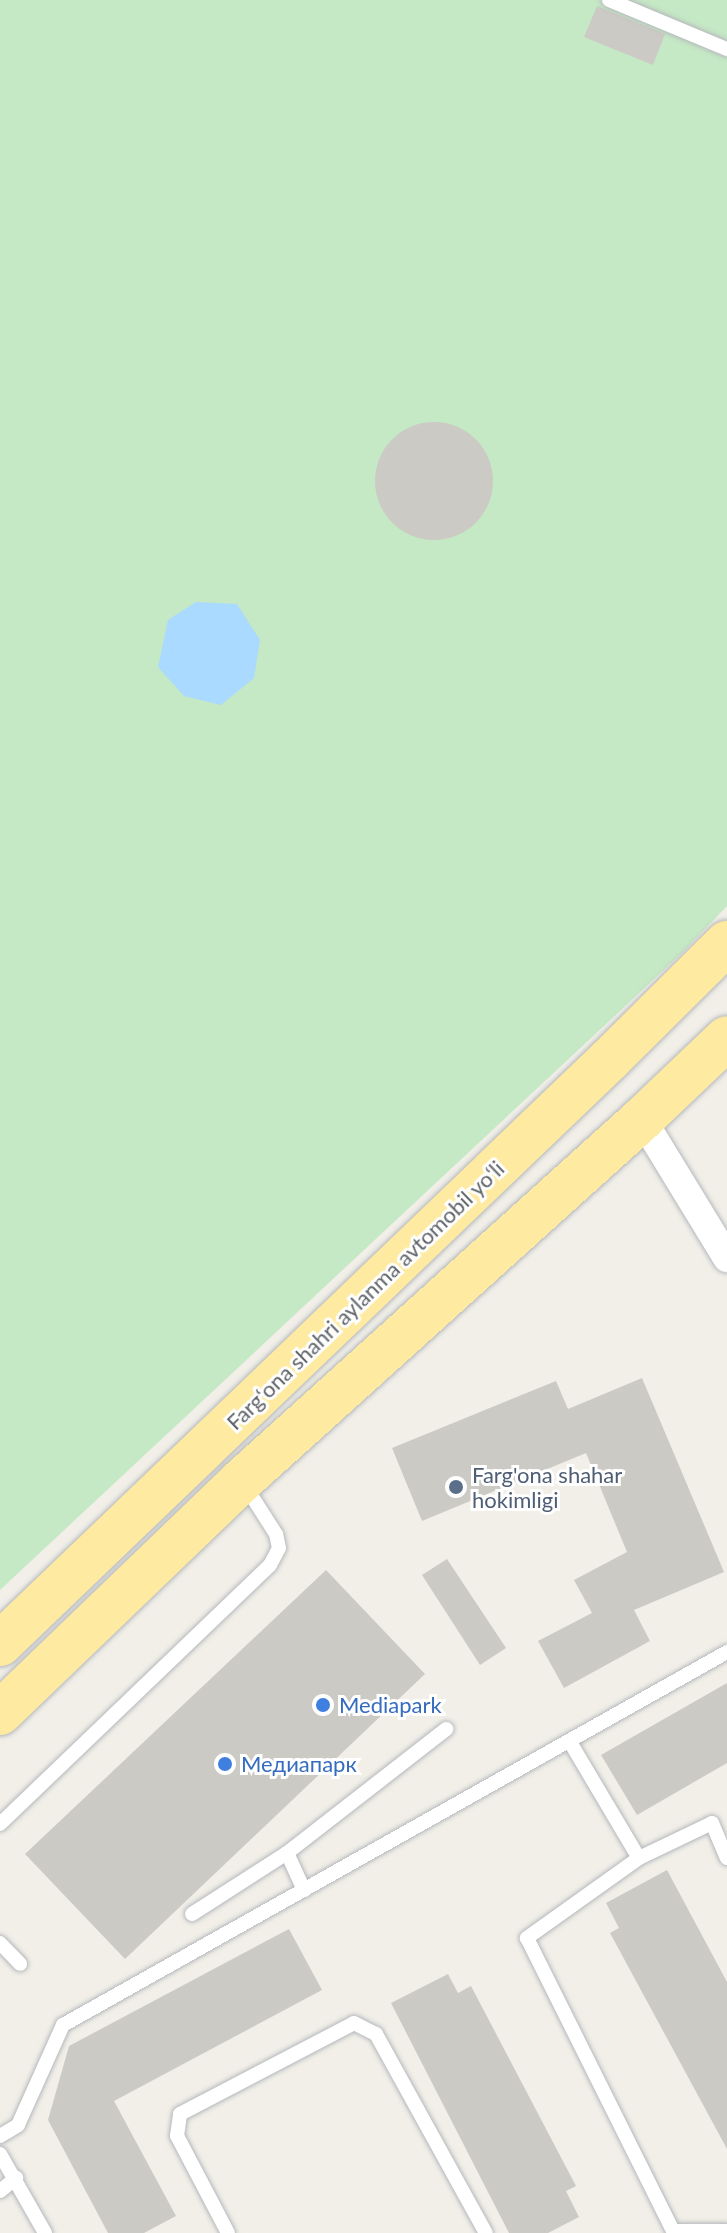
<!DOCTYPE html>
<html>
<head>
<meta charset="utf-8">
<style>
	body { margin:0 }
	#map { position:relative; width:727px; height:2233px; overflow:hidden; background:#f1efe8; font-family:Lato,sans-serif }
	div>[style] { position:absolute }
	.green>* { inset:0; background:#c5e8c5 }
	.water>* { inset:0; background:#aadaff }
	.building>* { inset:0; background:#cccac5 }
	.round { border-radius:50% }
	.roads { filter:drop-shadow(0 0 2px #b5b8bc) drop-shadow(0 0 2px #b5b8bc) }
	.service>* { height:14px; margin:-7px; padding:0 7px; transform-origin:7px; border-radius:7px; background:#fff }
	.minor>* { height:28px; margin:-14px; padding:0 14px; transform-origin:14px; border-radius:14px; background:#fff }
	.trunk>* { height:44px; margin:-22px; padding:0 22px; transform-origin:22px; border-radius:22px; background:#feeaa1 }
	.dots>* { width:22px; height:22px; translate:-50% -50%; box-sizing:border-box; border:4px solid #fff; border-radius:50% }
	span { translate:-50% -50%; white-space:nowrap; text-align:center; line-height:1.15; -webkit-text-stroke:6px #fff; paint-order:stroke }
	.street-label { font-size:22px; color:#5f6368 }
	.service-label { font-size:22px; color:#4e5e75 }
	.left { translate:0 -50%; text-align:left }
	.shop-label { font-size:22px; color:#366cbe }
</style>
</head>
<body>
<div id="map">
	<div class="green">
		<i style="clip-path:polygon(0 0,727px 0,727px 906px,682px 953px,0 1590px)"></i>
	</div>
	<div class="water">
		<i style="clip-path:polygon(196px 602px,237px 604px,260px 640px,254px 678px,221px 705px,184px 696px,158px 667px,168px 620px)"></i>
	</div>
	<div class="building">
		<i style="clip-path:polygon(597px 6px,665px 34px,653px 65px,584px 37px)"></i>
		<i class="round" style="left:375px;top:422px;width:118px;height:118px"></i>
		<i style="clip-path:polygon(642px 1378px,724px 1572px,634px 1610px,650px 1641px,564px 1688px,538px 1641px,592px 1613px,574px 1580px,627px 1552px,586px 1453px,422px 1521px,392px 1448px,556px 1381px,568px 1409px)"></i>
		<i style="clip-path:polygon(447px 1559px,506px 1648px,480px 1665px,422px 1575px)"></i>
		<i style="clip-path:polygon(326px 1570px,425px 1674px,125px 1959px,25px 1854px)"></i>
		<i style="clip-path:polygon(727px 1683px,727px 1763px,637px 1815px,601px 1755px)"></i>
		<i style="clip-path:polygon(667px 1870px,727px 1982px,727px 2149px,610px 1933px,619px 1928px,606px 1903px)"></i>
		<i style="clip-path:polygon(289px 1929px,322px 1990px,114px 2101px,176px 2216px,144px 2233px,108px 2233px,48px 2120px,69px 2046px)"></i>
		<i style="clip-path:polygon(448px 1974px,458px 1993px,471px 1986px,576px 2186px,566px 2191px,579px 2217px,548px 2233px,509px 2233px,391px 2003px)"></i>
	</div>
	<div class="roads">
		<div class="service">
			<i style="left:609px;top:0;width:128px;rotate:22.6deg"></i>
			<i style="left:570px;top:1742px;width:135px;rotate:59.3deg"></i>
			<i style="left:639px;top:1858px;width:81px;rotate:-25.6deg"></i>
			<i style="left:712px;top:1823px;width:38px;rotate:67deg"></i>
			<i style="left:0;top:1824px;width:374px;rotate:-43.8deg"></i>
			<i style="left:270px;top:1565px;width:19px;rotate:-62deg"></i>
			<i style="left:279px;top:1548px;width:14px;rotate:-102deg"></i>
			<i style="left:276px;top:1534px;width:59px;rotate:-122.6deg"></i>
			<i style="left:287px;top:1853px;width:41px;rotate:65.3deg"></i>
			<i style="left:639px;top:1858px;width:138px;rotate:144.5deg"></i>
			<i style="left:527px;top:1938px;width:330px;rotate:63.5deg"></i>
			<i style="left:192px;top:1914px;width:113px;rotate:-32.7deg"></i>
			<i style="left:287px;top:1853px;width:202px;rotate:-37.9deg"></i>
			<i style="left:0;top:1943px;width:29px;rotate:46deg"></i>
			<i style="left:0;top:2136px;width:21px;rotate:-31deg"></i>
			<i style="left:18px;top:2125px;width:110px;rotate:-65.8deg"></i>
			<i style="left:63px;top:2025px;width:762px;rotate:-29.32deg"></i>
			<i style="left:0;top:2154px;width:91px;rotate:60.3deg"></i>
			<i style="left:0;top:2191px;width:21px;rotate:-39deg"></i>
			<i style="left:674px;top:2231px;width:53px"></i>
			<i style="left:228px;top:2233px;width:110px;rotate:-117.7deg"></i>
			<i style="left:177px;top:2136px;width:22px;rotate:-82deg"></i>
			<i style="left:180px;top:2114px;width:196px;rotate:-27.6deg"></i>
			<i style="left:354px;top:2023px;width:25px;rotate:27deg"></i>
			<i style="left:376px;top:2034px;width:227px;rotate:61.1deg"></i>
		</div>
		<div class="minor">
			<i style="left:642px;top:1119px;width:163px;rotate:58.6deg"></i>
		</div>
		<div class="trunk">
			<i style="left:0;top:1644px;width:845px;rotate:-43.8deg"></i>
			<i style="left:610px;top:1059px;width:165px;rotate:-44.8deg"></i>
			<i style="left:0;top:1713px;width:335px;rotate:-43.9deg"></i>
			<i style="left:241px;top:1481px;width:540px;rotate:-42.07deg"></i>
			<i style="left:642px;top:1119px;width:117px;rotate:-43.6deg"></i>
		</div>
	</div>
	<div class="dots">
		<i style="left:456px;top:1487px;background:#5c6f8a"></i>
		<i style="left:323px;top:1705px;background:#3f7fe0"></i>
		<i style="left:225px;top:1764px;background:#3f7fe0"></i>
	</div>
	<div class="street-label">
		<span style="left:365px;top:1295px;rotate:-44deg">Fargʻona shahri aylanma avtomobil yoʻli</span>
	</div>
	<div class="service-label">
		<span class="left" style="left:472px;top:1487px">Farg'ona shahar<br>hokimligi</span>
	</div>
	<div class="shop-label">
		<span class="left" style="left:339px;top:1705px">Mediapark</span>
		<span class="left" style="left:241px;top:1764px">Медиапарк</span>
	</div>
</div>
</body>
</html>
